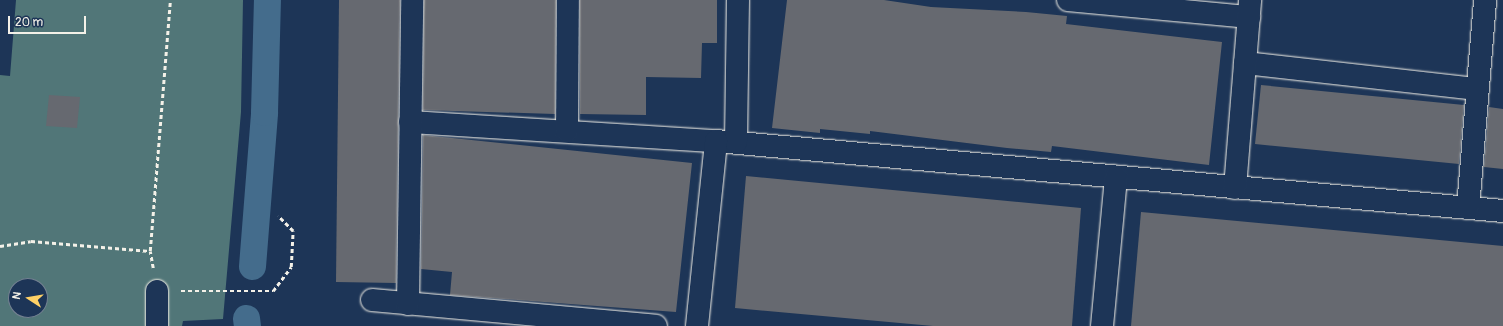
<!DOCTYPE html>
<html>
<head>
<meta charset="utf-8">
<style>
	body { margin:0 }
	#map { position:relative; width:1503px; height:326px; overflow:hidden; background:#1d3557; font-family:Pangolin,sans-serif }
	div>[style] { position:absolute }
	.green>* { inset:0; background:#517678 }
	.canal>* { height:27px; margin:-13.5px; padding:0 13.5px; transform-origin:13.5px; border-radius:13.5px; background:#446c8c }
	.building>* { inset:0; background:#666970 }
	.path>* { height:2.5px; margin-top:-1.25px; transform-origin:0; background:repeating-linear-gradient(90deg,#f4f1e8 0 4px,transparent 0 7px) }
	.roads { filter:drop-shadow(0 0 1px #f4f1e8) drop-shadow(0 0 1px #f4f1e8) }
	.minor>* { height:22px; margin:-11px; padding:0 11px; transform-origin:11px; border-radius:11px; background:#1d3557 }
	span { translate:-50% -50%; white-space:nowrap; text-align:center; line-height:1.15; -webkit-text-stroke:3px #1d3557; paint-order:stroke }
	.north { position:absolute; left:8px; top:278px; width:40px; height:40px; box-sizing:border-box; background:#1d3557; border:1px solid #738091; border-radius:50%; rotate:282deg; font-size:11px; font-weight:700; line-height:16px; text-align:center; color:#f4f1e8 }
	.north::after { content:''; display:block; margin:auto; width:14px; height:18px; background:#ffd166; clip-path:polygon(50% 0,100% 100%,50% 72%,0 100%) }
	.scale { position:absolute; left:8px; top:16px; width:78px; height:18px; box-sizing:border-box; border:2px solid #f4f1e8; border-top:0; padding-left:5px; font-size:12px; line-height:14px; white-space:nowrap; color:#f4f1e8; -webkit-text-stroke:3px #1d3557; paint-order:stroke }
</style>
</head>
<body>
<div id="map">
	<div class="green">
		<i style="clip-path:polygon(evenodd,16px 0,243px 0,241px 112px,223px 319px,183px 321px,182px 326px,0 326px,0 75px,10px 76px,16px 0,16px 286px,40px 286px,40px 310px,16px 310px,16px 286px)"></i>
	</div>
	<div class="canal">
		<i style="left:252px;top:266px;width:154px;rotate:-85.5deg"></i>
		<i style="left:264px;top:112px;width:112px;rotate:-88.5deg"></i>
		<i style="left:246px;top:318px;width:8px;rotate:83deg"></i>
	</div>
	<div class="building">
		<i style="clip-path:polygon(339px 0,400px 0,396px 283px,336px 282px)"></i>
		<i style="clip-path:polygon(424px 0,556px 0,555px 114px,423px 110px)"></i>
		<i style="clip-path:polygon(580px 0,717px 0,717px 43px,702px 43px,701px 78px,646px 77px,646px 115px,580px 114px)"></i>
		<i style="clip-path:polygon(787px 0,884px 0,931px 7px,1026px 12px,1067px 16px,1066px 24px,1222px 42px,1209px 165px,1052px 146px,1051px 152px,1007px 148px,870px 131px,870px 134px,820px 129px,820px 133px,772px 128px)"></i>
		<i style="clip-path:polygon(1261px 85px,1464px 105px,1459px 164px,1255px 144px)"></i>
		<i style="clip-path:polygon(49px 95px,80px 97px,77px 128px,46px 126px)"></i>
		<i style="clip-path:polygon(1489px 107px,1503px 109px,1503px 169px,1484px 167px)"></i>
		<i style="clip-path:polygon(423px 135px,692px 163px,676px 312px,450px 295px,452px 272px,421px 269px)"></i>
		<i style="clip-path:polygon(746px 176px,1081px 208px,1072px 326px,933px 326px,735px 308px)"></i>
		<i style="clip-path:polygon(1141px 212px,1503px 246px,1503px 326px,1131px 326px)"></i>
	</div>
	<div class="path">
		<i style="left:0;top:246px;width:31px;rotate:-9deg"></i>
		<i style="left:31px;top:241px;width:119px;rotate:4.8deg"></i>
		<i style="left:153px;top:268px;width:17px;rotate:-100deg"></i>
		<i style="left:150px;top:251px;width:252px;rotate:-85.4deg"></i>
		<i style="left:181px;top:291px;width:92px"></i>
		<i style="left:273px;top:291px;width:30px;rotate:-53deg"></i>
		<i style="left:291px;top:267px;width:36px;rotate:-87deg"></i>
		<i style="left:293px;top:231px;width:21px;rotate:-135deg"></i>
	</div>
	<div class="roads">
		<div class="minor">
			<i style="left:1068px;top:0;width:182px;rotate:5.4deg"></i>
			<i style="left:1245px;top:63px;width:234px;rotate:6.4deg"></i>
			<i style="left:410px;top:122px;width:307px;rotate:3.6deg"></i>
			<i style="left:716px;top:141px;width:790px;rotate:5.08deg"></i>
			<i style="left:567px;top:131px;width:131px;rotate:-89.6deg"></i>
			<i style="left:736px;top:142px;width:142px;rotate:-89.2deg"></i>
			<i style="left:1235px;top:188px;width:189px;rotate:-85.4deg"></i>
			<i style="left:1468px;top:208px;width:209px;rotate:-85.3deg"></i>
			<i style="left:157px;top:291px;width:35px;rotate:90deg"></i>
			<i style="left:372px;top:300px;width:285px;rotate:5.2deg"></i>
			<i style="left:408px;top:304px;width:304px;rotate:-89.2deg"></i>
			<i style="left:697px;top:326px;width:186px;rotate:-84.1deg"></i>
			<i style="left:1102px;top:326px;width:150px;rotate:-84.6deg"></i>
		</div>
	</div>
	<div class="north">N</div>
	<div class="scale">20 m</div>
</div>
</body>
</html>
